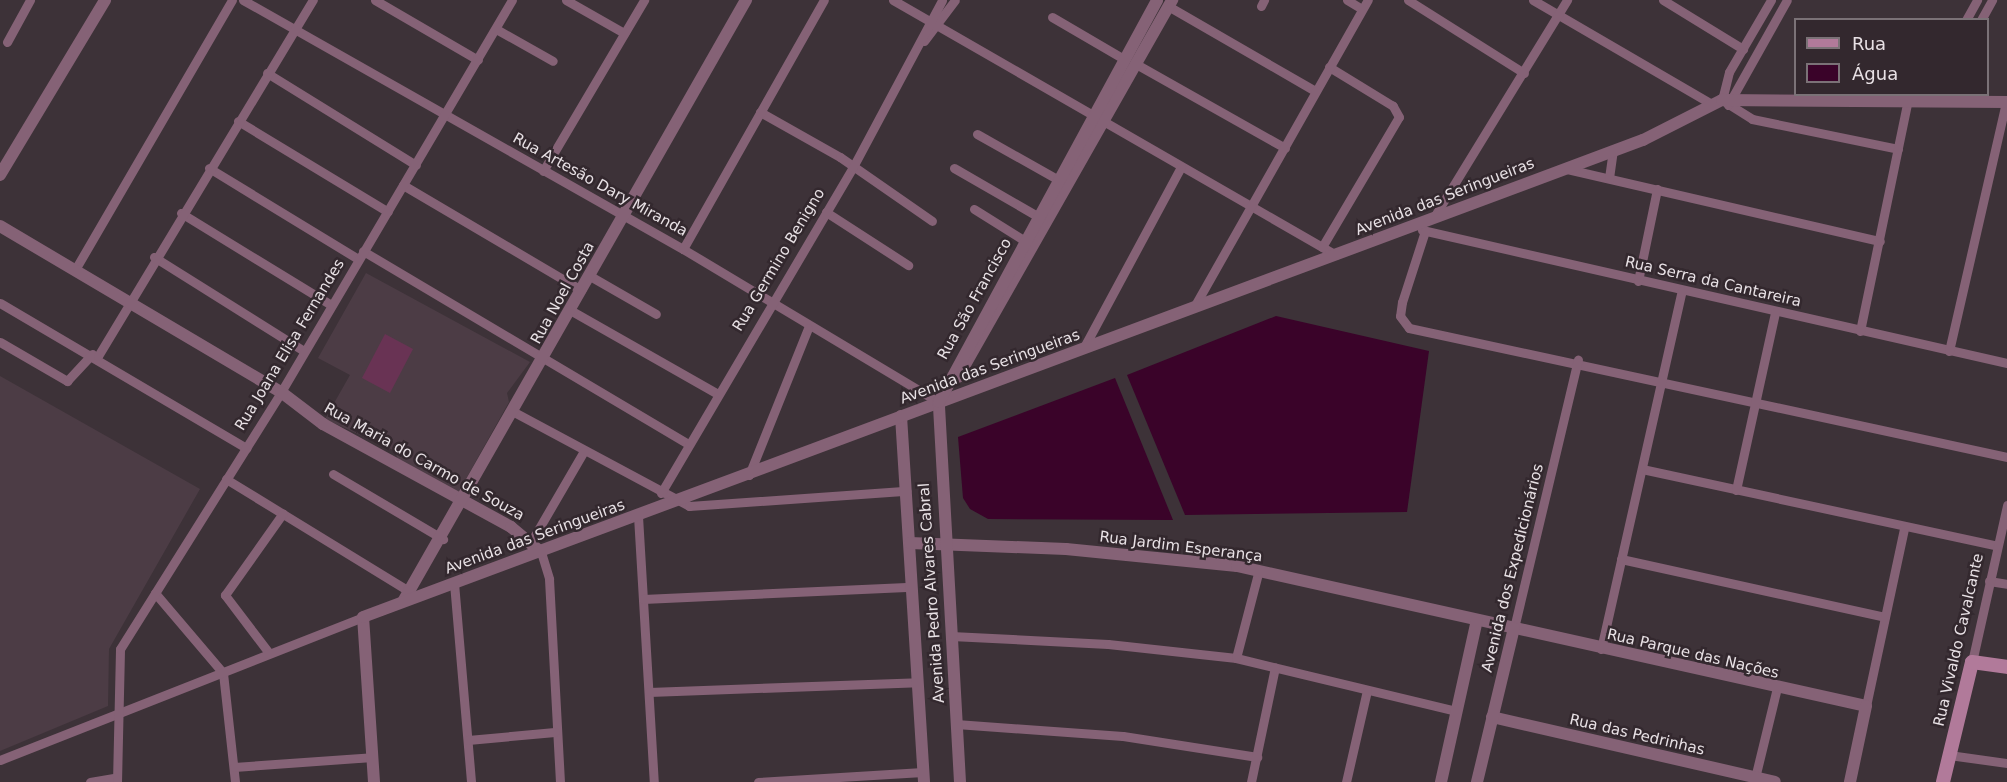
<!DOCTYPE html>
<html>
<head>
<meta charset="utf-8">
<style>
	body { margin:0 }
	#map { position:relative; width:2007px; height:782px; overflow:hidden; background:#3d3238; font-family:"DejaVu Sans",sans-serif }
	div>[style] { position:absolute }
	.built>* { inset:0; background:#4c3c45 }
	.green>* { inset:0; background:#693354 }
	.water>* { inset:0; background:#3a0329 }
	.minor>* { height:9px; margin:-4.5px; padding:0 4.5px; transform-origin:4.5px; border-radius:4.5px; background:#856276 }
	.tertiary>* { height:12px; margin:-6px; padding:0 6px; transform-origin:6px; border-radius:6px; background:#856276 }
	.secondary>* { height:14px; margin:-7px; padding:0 7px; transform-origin:7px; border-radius:7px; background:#b17a9a }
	span { translate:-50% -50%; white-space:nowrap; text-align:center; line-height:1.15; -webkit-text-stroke:5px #33282e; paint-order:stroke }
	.street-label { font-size:15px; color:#e8e1e5 }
	.legend { position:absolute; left:1794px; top:18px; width:195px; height:78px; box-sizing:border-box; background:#33282e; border:2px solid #7b7277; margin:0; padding:8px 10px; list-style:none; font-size:18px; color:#e8e1e5 }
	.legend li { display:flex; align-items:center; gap:12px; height:30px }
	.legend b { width:30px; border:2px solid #7b7277 }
</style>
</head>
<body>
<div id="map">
	<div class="built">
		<i style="clip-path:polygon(366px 273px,530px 362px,507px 393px,509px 402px,458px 493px,398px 460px,395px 451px,325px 419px,350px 375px,318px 358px)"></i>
		<i style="clip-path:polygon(0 376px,200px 489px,109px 649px,108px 706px,0 751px)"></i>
	</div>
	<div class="green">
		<i style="clip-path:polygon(385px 334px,413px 349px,390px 393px,362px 378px)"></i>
	</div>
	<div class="water">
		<i style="clip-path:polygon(1276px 316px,1429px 351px,1407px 512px,1185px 515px,1127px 375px)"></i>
		<i style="clip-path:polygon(1115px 378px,1173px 520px,988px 519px,970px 509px,963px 498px,958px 437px)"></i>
	</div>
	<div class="minor">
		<i style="left:243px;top:0;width:506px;rotate:29.51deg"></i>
		<i style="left:683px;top:249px;width:298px;rotate:30.9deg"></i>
		<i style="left:375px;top:0;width:119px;rotate:30.2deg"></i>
		<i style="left:566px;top:0;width:67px;rotate:29.6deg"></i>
		<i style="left:893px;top:0;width:511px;rotate:29.93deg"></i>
		<i style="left:1347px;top:0;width:17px;rotate:31deg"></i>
		<i style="left:1408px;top:0;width:137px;rotate:32.2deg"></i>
		<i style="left:1533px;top:0;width:207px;rotate:30.2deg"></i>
		<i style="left:1663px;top:0;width:94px;rotate:31.5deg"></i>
		<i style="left:1771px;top:0;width:83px;rotate:120.3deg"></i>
		<i style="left:1729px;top:72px;width:29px;rotate:104deg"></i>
		<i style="left:1722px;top:100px;width:36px;rotate:32deg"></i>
		<i style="left:1752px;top:119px;width:149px;rotate:11.6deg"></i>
		<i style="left:1168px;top:6px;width:170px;rotate:30deg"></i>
		<i style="left:1261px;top:6px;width:7px;rotate:-63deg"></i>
		<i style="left:1052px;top:17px;width:83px;rotate:30.3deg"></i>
		<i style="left:1966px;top:20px;width:23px;rotate:-61deg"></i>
		<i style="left:1981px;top:20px;width:23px;rotate:-61deg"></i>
		<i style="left:496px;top:29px;width:65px;rotate:29.3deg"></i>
		<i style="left:924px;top:41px;width:51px;rotate:-52.9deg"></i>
		<i style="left:7px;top:42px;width:48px;rotate:-61.3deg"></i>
		<i style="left:1136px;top:64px;width:171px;rotate:29.4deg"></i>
		<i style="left:267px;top:73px;width:175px;rotate:31.7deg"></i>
		<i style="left:1728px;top:105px;width:120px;rotate:-60.7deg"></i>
		<i style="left:760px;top:112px;width:92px;rotate:29.4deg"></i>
		<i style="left:840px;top:157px;width:112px;rotate:34.8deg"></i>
		<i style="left:238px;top:121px;width:175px;rotate:31.2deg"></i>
		<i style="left:977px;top:134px;width:92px;rotate:29.4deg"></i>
		<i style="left:209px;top:168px;width:175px;rotate:31.4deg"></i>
		<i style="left:954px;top:168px;width:96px;rotate:30deg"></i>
		<i style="left:1567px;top:169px;width:321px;rotate:13deg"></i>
		<i style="left:543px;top:171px;width:199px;rotate:-59.4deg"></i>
		<i style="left:1609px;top:178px;width:27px;rotate:-82deg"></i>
		<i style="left:403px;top:185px;width:207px;rotate:30.5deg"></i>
		<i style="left:974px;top:209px;width:60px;rotate:32.1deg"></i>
		<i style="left:826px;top:212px;width:98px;rotate:32.9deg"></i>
		<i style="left:181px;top:213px;width:176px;rotate:31.5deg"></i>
		<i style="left:1434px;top:217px;width:255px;rotate:-58.5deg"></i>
		<i style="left:1422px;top:230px;width:600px;rotate:12.81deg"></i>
		<i style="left:1425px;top:231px;width:75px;rotate:107.9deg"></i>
		<i style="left:1402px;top:302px;width:14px;rotate:98deg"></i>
		<i style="left:1400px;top:316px;width:15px;rotate:53deg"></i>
		<i style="left:1409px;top:328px;width:612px;rotate:12.17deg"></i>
		<i style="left:1322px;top:247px;width:151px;rotate:-59.4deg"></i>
		<i style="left:1399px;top:117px;width:13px;rotate:-119deg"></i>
		<i style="left:1393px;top:106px;width:75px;rotate:-148.6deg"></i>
		<i style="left:683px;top:249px;width:286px;rotate:-60.5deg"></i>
		<i style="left:363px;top:251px;width:378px;rotate:30.7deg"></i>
		<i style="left:154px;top:257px;width:177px;rotate:32.1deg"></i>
		<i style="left:76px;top:268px;width:310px;rotate:-59.8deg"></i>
		<i style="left:590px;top:276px;width:76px;rotate:29.9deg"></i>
		<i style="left:1638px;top:281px;width:94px;rotate:-78.3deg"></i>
		<i style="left:0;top:303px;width:286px;rotate:30.5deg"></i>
		<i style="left:1194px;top:307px;width:353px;rotate:-60.5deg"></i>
		<i style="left:570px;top:310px;width:168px;rotate:29.6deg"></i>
		<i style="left:1860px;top:331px;width:237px;rotate:-78.3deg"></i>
		<i style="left:0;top:342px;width:78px;rotate:30.2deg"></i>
		<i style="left:67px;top:381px;width:37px;rotate:-47deg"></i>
		<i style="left:1083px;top:349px;width:207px;rotate:-61.7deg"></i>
		<i style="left:1949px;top:351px;width:255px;rotate:-77.1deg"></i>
		<i style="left:98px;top:356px;width:416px;rotate:-58.9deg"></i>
		<i style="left:514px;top:412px;width:199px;rotate:28.2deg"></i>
		<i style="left:689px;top:506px;width:218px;rotate:-4deg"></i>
		<i style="left:1642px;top:469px;width:363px;rotate:12.2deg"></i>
		<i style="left:333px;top:474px;width:128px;rotate:30.6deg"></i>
		<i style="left:749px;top:475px;width:158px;rotate:-68.1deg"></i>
		<i style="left:226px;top:479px;width:215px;rotate:31.5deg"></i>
		<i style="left:1736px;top:490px;width:182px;rotate:-77.6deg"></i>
		<i style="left:661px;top:493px;width:378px;rotate:-59.5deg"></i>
		<i style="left:853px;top:167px;width:189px;rotate:-61.9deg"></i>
		<i style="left:638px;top:516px;width:266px;rotate:86.6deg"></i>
		<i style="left:531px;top:542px;width:105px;rotate:-59.8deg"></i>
		<i style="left:541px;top:552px;width:28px;rotate:73deg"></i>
		<i style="left:549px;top:579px;width:203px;rotate:86.9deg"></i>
		<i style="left:1621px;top:559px;width:270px;rotate:12.4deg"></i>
		<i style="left:1989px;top:581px;width:18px;rotate:9deg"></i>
		<i style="left:454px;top:583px;width:200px;rotate:85.1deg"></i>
		<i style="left:155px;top:593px;width:105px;rotate:49.6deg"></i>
		<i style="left:223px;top:673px;width:110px;rotate:83.7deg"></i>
		<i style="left:643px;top:599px;width:269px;rotate:-2.6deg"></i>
		<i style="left:1514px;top:628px;width:276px;rotate:-76.6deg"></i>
		<i style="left:951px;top:636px;width:157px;rotate:2.9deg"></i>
		<i style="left:1108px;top:644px;width:129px;rotate:6.2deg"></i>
		<i style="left:1236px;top:658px;width:226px;rotate:13.5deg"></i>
		<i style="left:1601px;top:649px;width:367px;rotate:-77.3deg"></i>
		<i style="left:269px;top:653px;width:73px;rotate:-127.2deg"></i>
		<i style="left:225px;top:595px;width:100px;rotate:-54.7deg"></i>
		<i style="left:1236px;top:658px;width:91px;rotate:-75.4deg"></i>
		<i style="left:1972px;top:662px;width:161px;rotate:-77.4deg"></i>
		<i style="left:649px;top:692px;width:269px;rotate:-2.1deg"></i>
		<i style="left:1866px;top:706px;width:182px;rotate:-77.9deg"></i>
		<i style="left:956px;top:724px;width:167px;rotate:4.1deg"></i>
		<i style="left:1123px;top:736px;width:136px;rotate:8.9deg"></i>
		<i style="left:468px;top:740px;width:87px;rotate:-5.3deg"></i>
		<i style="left:1949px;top:755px;width:59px;rotate:7.9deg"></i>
		<i style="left:0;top:760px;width:390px;rotate:-21.5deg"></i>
		<i style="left:234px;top:767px;width:138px;rotate:-4.1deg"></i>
		<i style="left:90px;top:782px;width:27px;rotate:-10deg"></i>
		<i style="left:117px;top:782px;width:133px;rotate:-88.7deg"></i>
		<i style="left:120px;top:649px;width:303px;rotate:-57.9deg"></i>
		<i style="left:281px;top:392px;width:455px;rotate:-59.5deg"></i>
		<i style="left:758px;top:782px;width:165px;rotate:-3.5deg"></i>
		<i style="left:1251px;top:782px;width:117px;rotate:-78.2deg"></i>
		<i style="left:1346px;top:782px;width:94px;rotate:-77.1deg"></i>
		<i style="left:1754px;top:782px;width:97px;rotate:-76.3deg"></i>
	</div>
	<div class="tertiary">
		<i style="left:0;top:175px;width:204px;rotate:-59deg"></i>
		<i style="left:0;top:226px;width:326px;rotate:30.6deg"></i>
		<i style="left:281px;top:392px;width:53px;rotate:37.3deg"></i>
		<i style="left:323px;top:424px;width:214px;rotate:28.7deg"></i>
		<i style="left:511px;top:527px;width:39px;rotate:40deg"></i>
		<i style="left:958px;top:377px;width:434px;rotate:-60.4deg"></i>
		<i style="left:901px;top:416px;width:367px;rotate:86.4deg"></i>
		<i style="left:910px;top:543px;width:156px;rotate:2.2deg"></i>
		<i style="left:1066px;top:549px;width:172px;rotate:5.7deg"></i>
		<i style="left:1237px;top:566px;width:644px;rotate:12.55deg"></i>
		<i style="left:1866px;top:706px;width:78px;rotate:101.9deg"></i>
		<i style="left:404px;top:600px;width:691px;rotate:-60.32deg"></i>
		<i style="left:1492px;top:717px;width:290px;rotate:12.9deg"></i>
		<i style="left:374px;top:782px;width:165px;rotate:-93.8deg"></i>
		<i style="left:363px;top:617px;width:1366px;rotate:-20.44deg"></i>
		<i style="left:1643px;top:140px;width:89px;rotate:-26.9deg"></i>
		<i style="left:1722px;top:100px;width:285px;rotate:0.4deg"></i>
		<i style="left:960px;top:782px;width:381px;rotate:-93.2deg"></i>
		<i style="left:939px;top:402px;width:457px;rotate:-61.5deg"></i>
		<i style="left:1441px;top:782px;width:166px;rotate:-77.5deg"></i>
		<i style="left:1477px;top:782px;width:158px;rotate:-76.5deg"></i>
	</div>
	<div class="secondary">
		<i style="left:1943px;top:782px;width:123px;rotate:-76.4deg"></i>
		<i style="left:1972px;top:662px;width:35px;rotate:8deg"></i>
	</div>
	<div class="street-label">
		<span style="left:600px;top:185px;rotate:29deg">Rua Artesão Dary Miranda</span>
		<span style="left:1445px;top:197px;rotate:-21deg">Avenida das Seringueiras</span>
		<span style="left:779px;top:260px;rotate:-59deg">Rua Germino Benigno</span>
		<span style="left:1713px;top:282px;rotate:13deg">Rua Serra da Cantareira</span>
		<span style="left:563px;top:293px;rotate:-61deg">Rua Noel Costa</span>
		<span style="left:975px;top:299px;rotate:-61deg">Rua São Francisco</span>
		<span style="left:290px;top:345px;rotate:-59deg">Rua Joana Elisa Fernandes</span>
		<span style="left:990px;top:367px;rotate:-20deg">Avenida das Seringueiras</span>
		<span style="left:424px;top:462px;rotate:29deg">Rua Maria do Carmo de Souza</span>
		<span style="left:535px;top:537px;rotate:-20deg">Avenida das Seringueiras</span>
		<span style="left:1181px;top:547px;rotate:7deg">Rua Jardim Esperança</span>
		<span style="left:1513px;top:568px;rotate:-76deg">Avenida dos Expedicionários</span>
		<span style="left:932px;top:593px;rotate:-94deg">Avenida Pedro Alvares Cabral</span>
		<span style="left:1959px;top:640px;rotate:-77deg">Rua Vivaldo Cavalcante</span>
		<span style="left:1693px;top:654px;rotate:13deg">Rua Parque das Nações</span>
		<span style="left:1637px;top:735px;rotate:13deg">Rua das Pedrinhas</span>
	</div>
	<ul class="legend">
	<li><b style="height:8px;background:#b17a9a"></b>Rua</li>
	<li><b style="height:16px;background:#3a0329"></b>Água</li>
	</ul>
</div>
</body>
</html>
